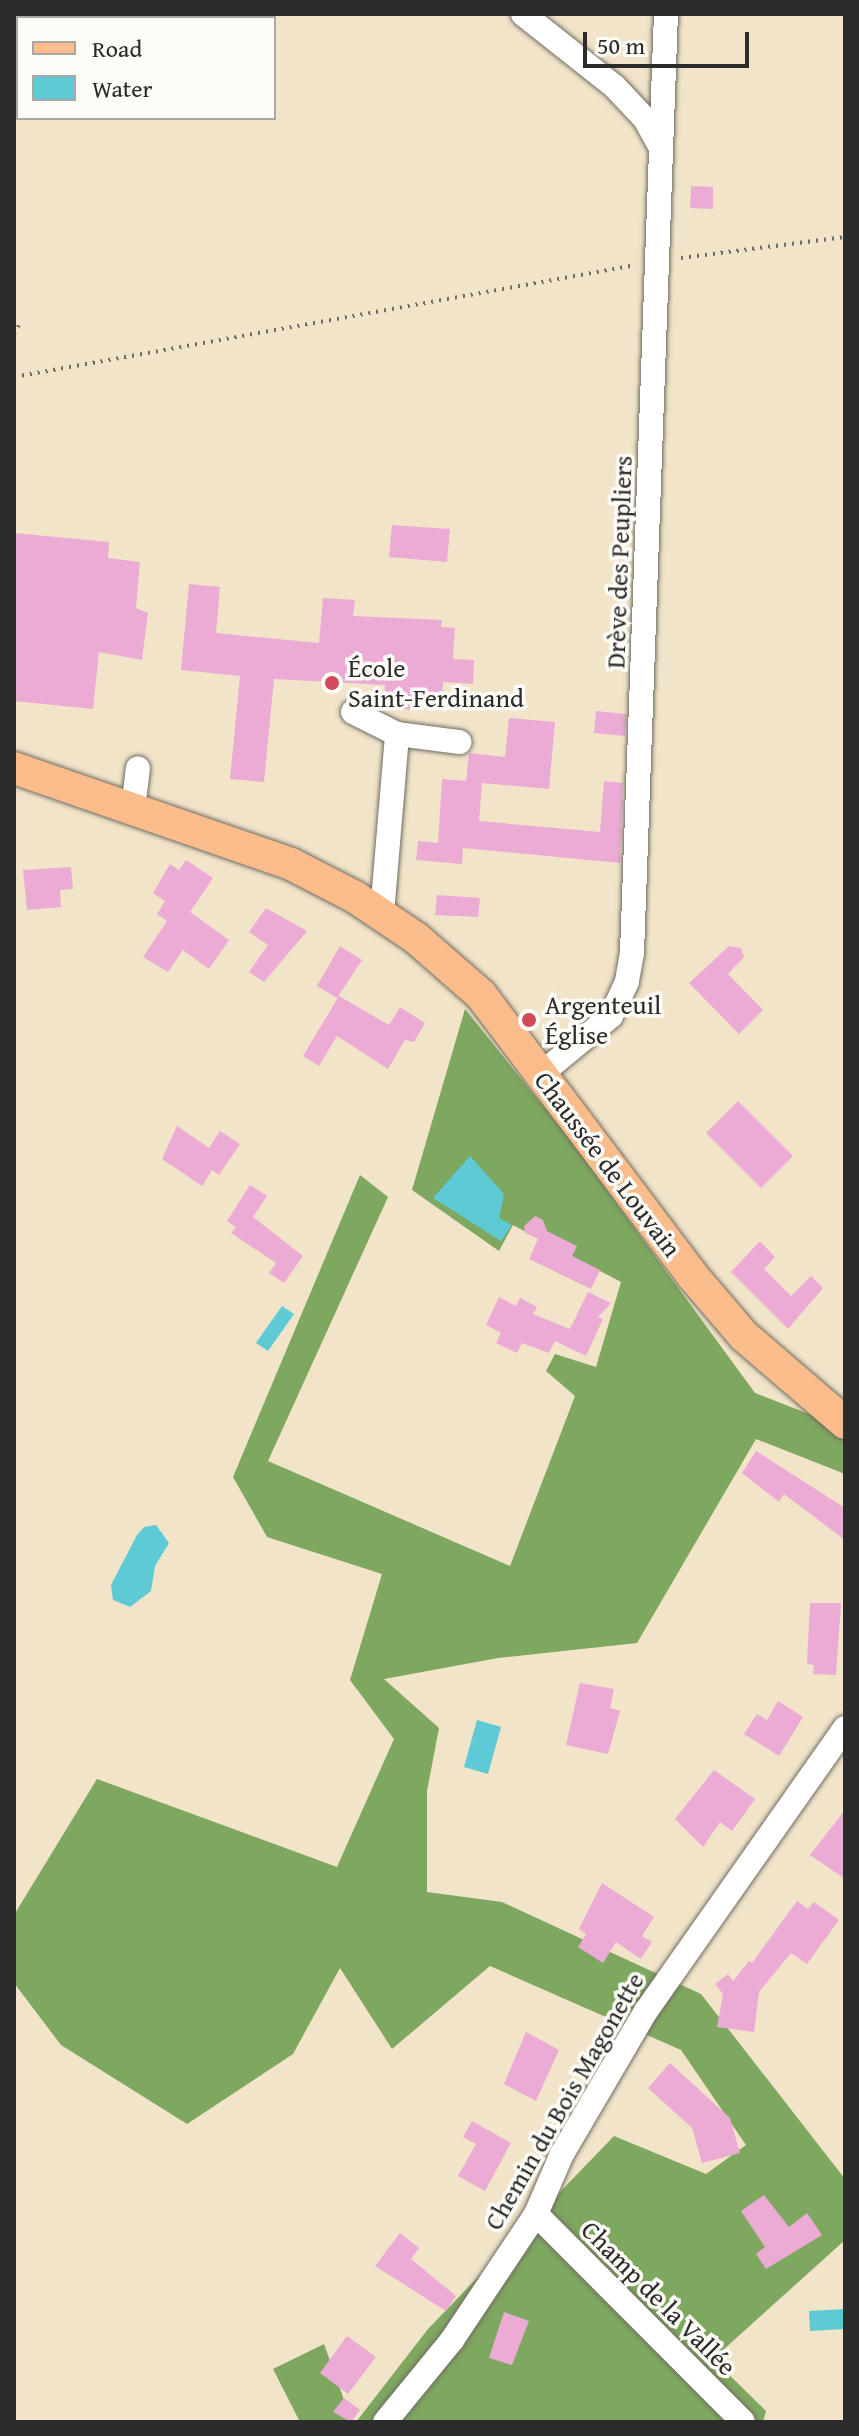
<!DOCTYPE html>
<html>
<head>
<meta charset="utf-8">
<style>
	body { margin:0 }
	#map { position:relative; width:859px; height:2436px; overflow:hidden; background:#f1e4c9; font-family:"Gentium Book Plus",serif }
	div>[style] { position:absolute }
	.forest>* { inset:0; background:#7ea75f }
	.water>* { inset:0; background:#5ecad5 }
	.building>* { inset:0; background:#ebabd5 }
	.path>* { height:4px; margin-top:-2px; transform-origin:0; background:repeating-linear-gradient(90deg,#706c62 0 2px,transparent 0 8px) }
	.roads { filter:drop-shadow(0 0 2px #706c62) drop-shadow(0 0 2px #706c62) }
	.minor>* { height:24px; margin:-12px; padding:0 12px; transform-origin:12px; border-radius:12px; background:#fff }
	.major>* { height:32px; margin:-16px; padding:0 16px; transform-origin:16px; border-radius:16px; background:#fabc8b }
	.dots>* { width:22px; height:22px; translate:-50% -50%; box-sizing:border-box; border:4px solid #fdfcf7; border-radius:50% }
	span { translate:-50% -50%; white-space:nowrap; text-align:center; line-height:1.15; -webkit-text-stroke:7px #fdfcf7; paint-order:stroke }
	.street-label { font-size:26px; color:#2b2b2b }
	.poi-label { font-size:26px; color:#2b2b2b }
	.left { translate:0 -50%; text-align:left }
	.frame { position:absolute; inset:0; border:16px solid #2b2b2b; pointer-events:none }
	.legend { position:absolute; left:16px; top:16px; width:260px; height:104px; box-sizing:border-box; background:#fdfcf7; border:2px solid #a9a8a5; margin:0; padding:10px 14px; list-style:none; font-size:24px; color:#2b2b2b }
	.legend li { display:flex; align-items:center; gap:16px; height:40px }
	.legend b { width:40px; border:2px solid #a9a8a5 }
	.scale { position:absolute; left:583px; top:32px; width:166px; height:36px; box-sizing:border-box; border:4px solid #2b2b2b; border-top:0; padding-left:10px; font-size:24px; line-height:28px; white-space:nowrap; color:#2b2b2b; -webkit-text-stroke:6px #fdfcf7; paint-order:stroke }
</style>
</head>
<body>
<div id="map">
	<div class="forest">
		<i style="clip-path:polygon(465px 1009px,568px 1137px,755px 1393px,845px 1428px,845px 1474px,756px 1439px,637px 1643px,498px 1658px,384px 1679px,439px 1728px,427px 1791px,427px 1892px,502px 1902px,701px 1994px,845px 2179px,845px 2240px,713px 2359px,766px 2411px,763px 2422px,356px 2422px,428px 2329px,614px 2136px,706px 2174px,746px 2145px,681px 2050px,490px 1966px,392px 2049px,340px 1968px,293px 2054px,187px 2124px,61px 2045px,14px 1983px,14px 1915px,97px 1779px,337px 1867px,394px 1739px,350px 1680px,382px 1574px,267px 1537px,233px 1477px,360px 1175px,388px 1197px,268px 1461px,510px 1566px,575px 1396px,546px 1371px,555px 1354px,596px 1367px,621px 1282px,513px 1225px,499px 1251px,412px 1190px)"></i>
		<i style="clip-path:polygon(324px 2344px,352px 2422px,300px 2422px,273px 2369px)"></i>
	</div>
	<div class="water">
		<i style="clip-path:polygon(470px 1156px,504px 1194px,499px 1218px,512px 1225px,501px 1241px,433px 1198px)"></i>
		<i style="clip-path:polygon(282px 1306px,294px 1314px,268px 1351px,256px 1343px)"></i>
		<i style="clip-path:polygon(156px 1525px,169px 1543px,155px 1566px,151px 1591px,130px 1607px,113px 1600px,111px 1585px,137px 1535px,144px 1527px)"></i>
		<i style="clip-path:polygon(477px 1720px,501px 1727px,488px 1774px,464px 1767px)"></i>
		<i style="clip-path:polygon(845px 2309px,845px 2329px,810px 2331px,809px 2311px)"></i>
	</div>
	<div class="building">
		<i style="clip-path:polygon(691px 186px,713px 187px,713px 209px,690px 208px)"></i>
		<i style="clip-path:polygon(392px 525px,450px 529px,447px 562px,389px 557px)"></i>
		<i style="clip-path:polygon(14px 533px,109px 542px,108px 558px,140px 562px,136px 608px,148px 613px,142px 660px,99px 652px,93px 709px,14px 701px)"></i>
		<i style="clip-path:polygon(189px 584px,220px 587px,216px 633px,319px 643px,323px 598px,355px 600px,353px 616px,442px 620px,441px 627px,455px 628px,453px 659px,474px 660px,473px 684px,443px 682px,442px 701px,423px 701px,422px 711px,402px 709px,403px 700px,384px 697px,385px 685px,274px 679px,264px 782px,230px 779px,240px 676px,181px 670px)"></i>
		<i style="clip-path:polygon(596px 711px,626px 714px,625px 736px,594px 733px)"></i>
		<i style="clip-path:polygon(509px 718px,555px 722px,549px 789px,482px 783px,479px 821px,600px 832px,604px 781px,623px 783px,620px 863px,463px 848px,462px 864px,416px 860px,418px 841px,438px 843px,442px 779px,466px 781px,469px 753px,505px 757px)"></i>
		<i style="clip-path:polygon(186px 860px,213px 878px,190px 912px,229px 940px,209px 969px,183px 950px,168px 972px,143px 957px,167px 921px,157px 914px,165px 901px,153px 893px,170px 864px,179px 870px)"></i>
		<i style="clip-path:polygon(71px 867px,73px 889px,60px 890px,61px 907px,27px 910px,23px 870px)"></i>
		<i style="clip-path:polygon(437px 895px,480px 898px,478px 917px,435px 915px)"></i>
		<i style="clip-path:polygon(266px 908px,307px 931px,264px 982px,249px 972px,268px 945px,249px 932px)"></i>
		<i style="clip-path:polygon(340px 946px,362px 960px,337px 998px,317px 986px)"></i>
		<i style="clip-path:polygon(729px 946px,741px 948px,744px 957px,728px 974px,763px 1010px,739px 1034px,689px 983px)"></i>
		<i style="clip-path:polygon(339px 996px,389px 1025px,400px 1007px,425px 1023px,414px 1042px,405px 1040px,388px 1069px,337px 1036px,319px 1066px,303px 1056px)"></i>
		<i style="clip-path:polygon(738px 1101px,793px 1156px,761px 1188px,706px 1133px)"></i>
		<i style="clip-path:polygon(177px 1126px,209px 1148px,220px 1131px,240px 1144px,219px 1175px,212px 1170px,202px 1186px,162px 1159px)"></i>
		<i style="clip-path:polygon(250px 1185px,267px 1196px,253px 1217px,303px 1256px,284px 1283px,269px 1273px,276px 1263px,231px 1233px,236px 1227px,227px 1221px)"></i>
		<i style="clip-path:polygon(535px 1216px,543px 1220px,547px 1231px,577px 1246px,572px 1256px,600px 1270px,591px 1289px,529px 1259px,538px 1239px,525px 1233px,524px 1226px)"></i>
		<i style="clip-path:polygon(760px 1241px,775px 1257px,764px 1269px,791px 1296px,811px 1276px,823px 1288px,788px 1329px,731px 1272px)"></i>
		<i style="clip-path:polygon(588px 1292px,611px 1303px,598px 1317px,603px 1319px,586px 1356px,555px 1341px,549px 1353px,522px 1343px,517px 1353px,496px 1343px,501px 1333px,486px 1325px,499px 1297px,516px 1306px,520px 1298px,537px 1307px,533px 1314px,570px 1329px)"></i>
		<i style="clip-path:polygon(756px 1451px,845px 1508px,845px 1540px,784px 1494px,779px 1502px,742px 1473px)"></i>
		<i style="clip-path:polygon(810px 1603px,841px 1603px,836px 1675px,813px 1674px,814px 1665px,807px 1664px)"></i>
		<i style="clip-path:polygon(580px 1683px,614px 1689px,610px 1708px,620px 1711px,608px 1754px,566px 1745px)"></i>
		<i style="clip-path:polygon(778px 1701px,803px 1717px,779px 1756px,744px 1734px,757px 1714px,767px 1720px)"></i>
		<i style="clip-path:polygon(714px 1770px,755px 1799px,732px 1831px,720px 1822px,703px 1847px,675px 1819px)"></i>
		<i style="clip-path:polygon(845px 1810px,845px 1879px,810px 1855px)"></i>
		<i style="clip-path:polygon(602px 1883px,654px 1917px,642px 1936px,652px 1942px,641px 1959px,616px 1942px,603px 1963px,578px 1947px,586px 1934px,579px 1929px)"></i>
		<i style="clip-path:polygon(797px 1901px,808px 1909px,814px 1902px,839px 1920px,807px 1964px,791px 1953px,759px 1992px,754px 2032px,717px 2027px,723px 1994px,715px 1984px,728px 1974px,733px 1981px,749px 1961px,752px 1963px)"></i>
		<i style="clip-path:polygon(526px 2032px,559px 2050px,536px 2101px,504px 2084px)"></i>
		<i style="clip-path:polygon(670px 2063px,730px 2118px,740px 2153px,702px 2163px,692px 2128px,648px 2088px)"></i>
		<i style="clip-path:polygon(472px 2121px,511px 2143px,485px 2191px,458px 2176px,476px 2144px,463px 2137px)"></i>
		<i style="clip-path:polygon(764px 2195px,789px 2227px,807px 2213px,822px 2235px,766px 2269px,756px 2254px,765px 2247px,741px 2211px)"></i>
		<i style="clip-path:polygon(400px 2233px,419px 2248px,411px 2259px,456px 2296px,446px 2311px,375px 2266px)"></i>
		<i style="clip-path:polygon(504px 2312px,529px 2321px,512px 2365px,489px 2358px)"></i>
		<i style="clip-path:polygon(347px 2336px,376px 2357px,348px 2394px,320px 2373px)"></i>
		<i style="clip-path:polygon(344px 2398px,360px 2410px,351px 2422px,333px 2412px)"></i>
	</div>
	<div class="path">
		<i style="left:681px;top:258px;width:165px;rotate:-7.3deg"></i>
		<i style="left:14px;top:334px;width:13px;rotate:-61deg"></i>
		<i style="left:14px;top:377px;width:632px;rotate:-10.21deg"></i>
	</div>
	<div class="roads">
		<div class="minor">
			<i style="left:523px;top:14px;width:117px;rotate:38.4deg"></i>
			<i style="left:615px;top:87px;width:44px;rotate:46.8deg"></i>
			<i style="left:645px;top:119px;width:33px;rotate:61deg"></i>
			<i style="left:353px;top:712px;width:49px;rotate:26.6deg"></i>
			<i style="left:133px;top:808px;width:40px;rotate:-82.9deg"></i>
			<i style="left:382px;top:914px;width:181px;rotate:-85.2deg"></i>
			<i style="left:397px;top:734px;width:63px;rotate:7.4deg"></i>
			<i style="left:541px;top:1074px;width:91px;rotate:-39.6deg"></i>
			<i style="left:611px;top:1016px;width:38px;rotate:-65deg"></i>
			<i style="left:627px;top:981px;width:28px;rotate:-80deg"></i>
			<i style="left:632px;top:953px;width:940px;rotate:-87.93deg"></i>
			<i style="left:536px;top:2214px;width:293px;rotate:45.1deg"></i>
			<i style="left:385px;top:2422px;width:106px;rotate:-50.7deg"></i>
			<i style="left:452px;top:2340px;width:151px;rotate:-56.3deg"></i>
			<i style="left:536px;top:2214px;width:65px;rotate:-66.6deg"></i>
			<i style="left:562px;top:2154px;width:166px;rotate:-59.6deg"></i>
			<i style="left:646px;top:2011px;width:346px;rotate:-54.9deg"></i>
		</div>
		<div class="major">
			<i style="left:14px;top:768px;width:293px;rotate:19.1deg"></i>
			<i style="left:291px;top:864px;width:72px;rotate:27.3deg"></i>
			<i style="left:355px;top:897px;width:73px;rotate:33.9deg"></i>
			<i style="left:416px;top:938px;width:86px;rotate:41.2deg"></i>
			<i style="left:481px;top:995px;width:349px;rotate:53deg"></i>
			<i style="left:691px;top:1274px;width:82px;rotate:49.5deg"></i>
			<i style="left:744px;top:1336px;width:133px;rotate:40.7deg"></i>
		</div>
	</div>
	<div class="dots">
		<i style="left:332px;top:683px;background:#d1495b"></i>
		<i style="left:529px;top:1020px;background:#d1495b"></i>
	</div>
	<div class="street-label">
		<span style="left:619px;top:562px;rotate:-88deg">Drève des Peupliers</span>
		<span style="left:608px;top:1164px;rotate:53deg">Chaussée de Louvain</span>
		<span style="left:564px;top:2101px;rotate:-60deg">Chemin du Bois Magonette</span>
		<span style="left:659px;top:2298px;rotate:45deg">Champ de la Vallée</span>
	</div>
	<div class="poi-label">
		<span class="left" style="left:348px;top:683px">École<br>Saint-Ferdinand</span>
		<span class="left" style="left:545px;top:1020px">Argenteuil<br>Église</span>
	</div>
	<div class="frame"></div>
	<ul class="legend">
	<li><b style="height:10px;background:#fabc8b"></b>Road</li>
	<li><b style="height:22px;background:#5ecad5"></b>Water</li>
	</ul>
	<div class="scale">50 m</div>
</div>
</body>
</html>
